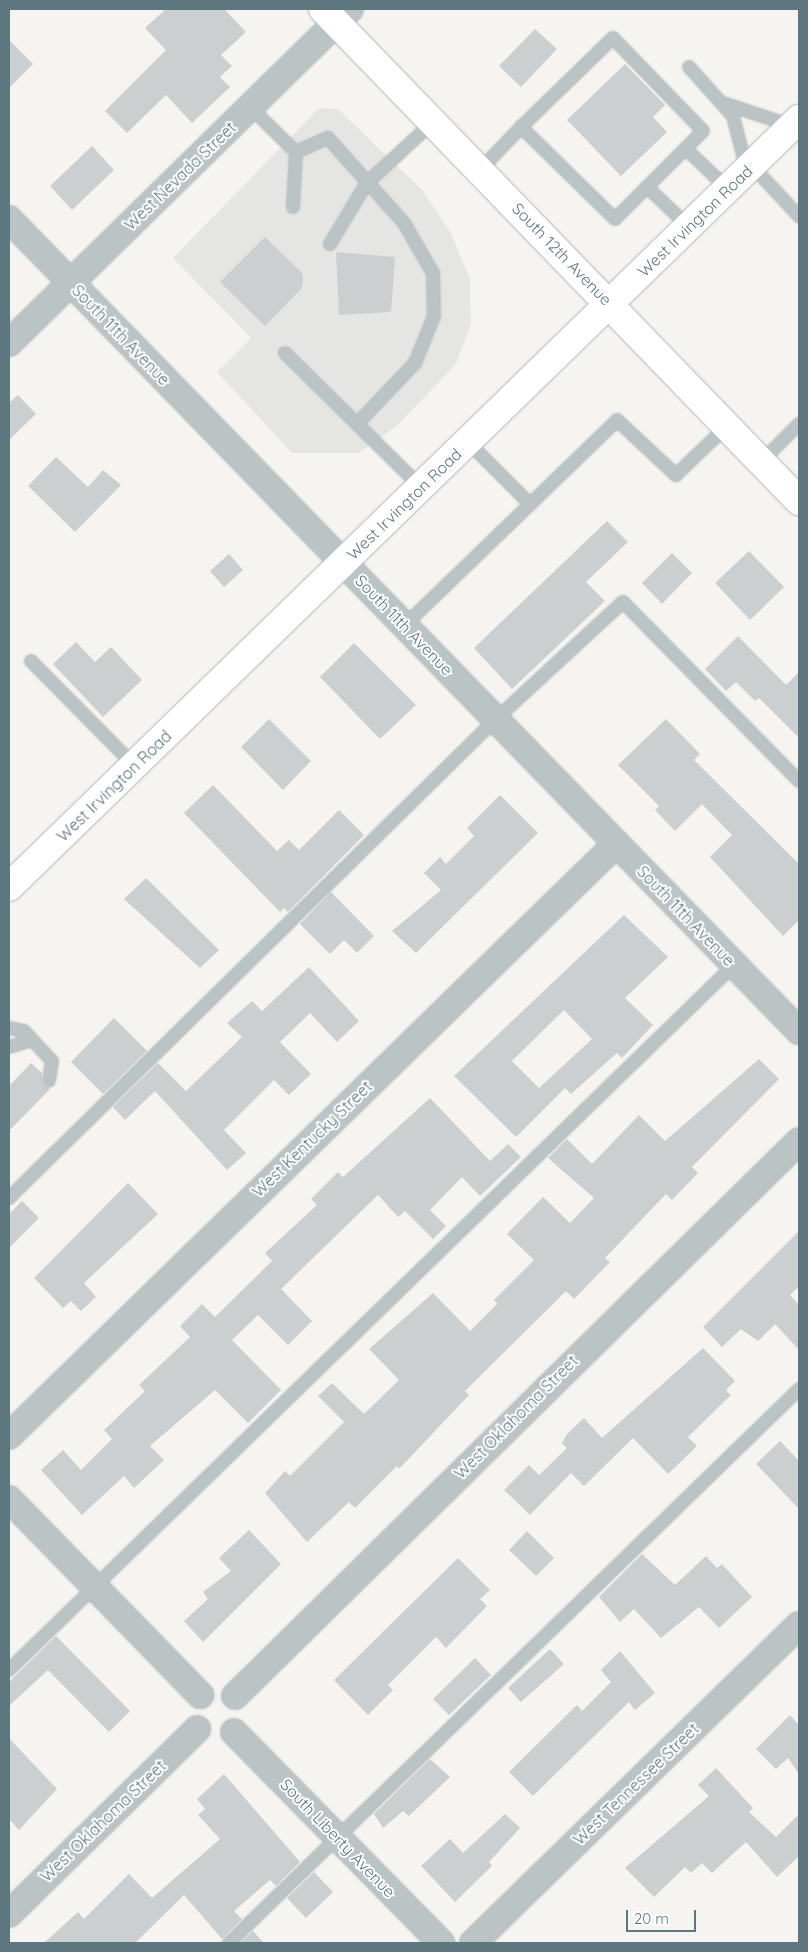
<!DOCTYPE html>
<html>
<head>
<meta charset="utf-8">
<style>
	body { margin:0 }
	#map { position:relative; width:808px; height:1952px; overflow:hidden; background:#f5f4f0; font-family:Quicksand,sans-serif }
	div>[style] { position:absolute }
	.built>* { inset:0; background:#e5e5e4 }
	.building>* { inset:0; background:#cccfd0 }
	.roads { filter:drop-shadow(0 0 1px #afb7ba) drop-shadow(0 0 1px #afb7ba) }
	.lane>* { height:12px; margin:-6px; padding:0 6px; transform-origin:6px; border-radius:6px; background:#bcc3c5 }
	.street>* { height:26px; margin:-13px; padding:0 13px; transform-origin:13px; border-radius:13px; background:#bcc3c5 }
	.secondary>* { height:28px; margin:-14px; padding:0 14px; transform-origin:14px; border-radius:14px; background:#fff }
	span { translate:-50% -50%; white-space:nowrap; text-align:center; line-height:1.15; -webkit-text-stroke:4px #fff; paint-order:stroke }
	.street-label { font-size:16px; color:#5e767d }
	.frame { position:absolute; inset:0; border:10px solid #5e767d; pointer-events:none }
	.scale { position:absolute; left:626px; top:1910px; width:70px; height:22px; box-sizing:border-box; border:2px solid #5e767d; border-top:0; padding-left:6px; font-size:15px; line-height:18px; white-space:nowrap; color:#5e767d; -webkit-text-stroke:4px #fff; paint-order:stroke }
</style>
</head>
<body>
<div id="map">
	<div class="built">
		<i style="clip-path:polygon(319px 108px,338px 109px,423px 191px,451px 233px,470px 279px,471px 323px,456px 364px,399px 424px,359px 453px,292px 453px,217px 372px,251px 338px,173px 258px)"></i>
	</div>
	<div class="building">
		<i style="clip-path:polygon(166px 9px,224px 9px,246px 32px,221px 55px,232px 66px,220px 77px,230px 87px,192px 123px,166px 95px,127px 133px,105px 111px,166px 50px,145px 28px)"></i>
		<i style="clip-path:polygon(535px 29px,557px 49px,521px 87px,499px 66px)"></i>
		<i style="clip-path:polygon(9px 40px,33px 64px,9px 88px)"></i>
		<i style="clip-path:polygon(625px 64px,665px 105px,653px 117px,667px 132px,621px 176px,567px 120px)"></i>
		<i style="clip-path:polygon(92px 146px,114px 170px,72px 210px,50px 186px)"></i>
		<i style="clip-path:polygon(265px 237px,303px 274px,302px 288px,265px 326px,220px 282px)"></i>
		<i style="clip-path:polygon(336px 252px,395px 257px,391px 312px,339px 315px)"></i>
		<i style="clip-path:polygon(18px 395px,36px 414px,9px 440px,9px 403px)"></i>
		<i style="clip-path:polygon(56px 457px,88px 487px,103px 470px,121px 485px,75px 532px,28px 486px)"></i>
		<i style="clip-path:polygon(607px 521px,628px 542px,586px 582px,605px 601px,512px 689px,474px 648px)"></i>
		<i style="clip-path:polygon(749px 551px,784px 587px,750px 620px,715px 583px)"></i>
		<i style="clip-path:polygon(672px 553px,692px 573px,662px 604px,642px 583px)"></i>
		<i style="clip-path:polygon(229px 554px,243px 570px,224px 587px,210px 571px)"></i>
		<i style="clip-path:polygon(738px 636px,786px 685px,799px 672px,799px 738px,759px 698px,755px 701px,736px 682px,726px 691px,705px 669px)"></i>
		<i style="clip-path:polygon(76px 642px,95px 662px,111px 647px,142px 680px,103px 717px,53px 664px)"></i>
		<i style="clip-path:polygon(354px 643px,416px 705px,380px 739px,320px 677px)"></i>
		<i style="clip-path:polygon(269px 719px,311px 761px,283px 790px,241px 747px)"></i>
		<i style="clip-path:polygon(666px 719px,700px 754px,694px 760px,799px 864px,799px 920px,783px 936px,710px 857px,732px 835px,702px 804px,675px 831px,655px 810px,659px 806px,618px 765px)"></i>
		<i style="clip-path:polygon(213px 785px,277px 851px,289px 840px,299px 850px,339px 810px,364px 835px,288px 912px,284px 908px,280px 912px,184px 813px)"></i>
		<i style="clip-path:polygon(500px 795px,538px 833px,416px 953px,392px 931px,441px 890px,424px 873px,440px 857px,446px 864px,474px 836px,467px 828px)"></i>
		<i style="clip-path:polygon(146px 878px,219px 950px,200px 968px,124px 899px)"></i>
		<i style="clip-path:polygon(331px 892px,374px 936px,357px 953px,344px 940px,330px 954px,300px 924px)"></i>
		<i style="clip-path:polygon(evenodd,624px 915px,668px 957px,625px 998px,653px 1025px,622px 1058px,617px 1053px,571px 1094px,565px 1088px,516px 1137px,454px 1076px,624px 915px,564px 1010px,592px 1039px,539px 1088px,512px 1061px,564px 1010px)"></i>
		<i style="clip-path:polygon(309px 967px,359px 1021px,337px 1042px,310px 1013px,280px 1042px,311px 1074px,289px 1095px,274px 1080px,224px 1130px,246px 1153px,227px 1170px,155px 1091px,125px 1120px,113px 1107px,158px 1063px,186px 1091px,242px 1037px,227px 1023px,252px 1001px,262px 1011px)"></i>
		<i style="clip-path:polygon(114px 1018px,147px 1051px,103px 1094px,71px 1062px)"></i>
		<i style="clip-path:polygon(759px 1059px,779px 1079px,692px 1167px,698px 1173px,672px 1200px,666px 1194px,605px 1258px,610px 1262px,574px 1299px,566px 1291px,465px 1391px,469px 1395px,399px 1469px,397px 1466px,355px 1508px,349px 1502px,307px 1542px,265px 1493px,285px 1471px,290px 1476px,344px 1422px,318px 1396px,332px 1383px,364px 1414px,399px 1380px,369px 1349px,433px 1293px,470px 1331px,497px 1304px,494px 1300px,534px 1260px,507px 1234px,543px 1197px,570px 1223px,594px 1198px,548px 1158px,567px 1139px,592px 1164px,639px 1115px,665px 1141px)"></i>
		<i style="clip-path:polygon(31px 1063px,42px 1073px,42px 1084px,50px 1089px,9px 1131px,9px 1086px)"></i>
		<i style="clip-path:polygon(430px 1098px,490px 1161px,508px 1144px,521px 1157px,480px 1196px,462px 1177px,430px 1210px,446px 1226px,433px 1239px,405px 1211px,398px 1217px,378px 1195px,281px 1289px,312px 1321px,288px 1345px,258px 1315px,232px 1340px,281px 1390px,248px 1423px,215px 1390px,150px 1446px,164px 1460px,134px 1488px,124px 1476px,82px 1515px,41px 1470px,63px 1450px,81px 1470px,112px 1439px,104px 1430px,145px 1391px,139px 1385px,190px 1337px,180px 1326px,202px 1304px,215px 1317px,272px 1261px,265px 1253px,317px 1205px,311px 1199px,338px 1172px,343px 1177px)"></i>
		<i style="clip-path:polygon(128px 1183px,158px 1214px,84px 1283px,96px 1297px,81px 1311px,71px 1301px,63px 1308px,34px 1278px)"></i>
		<i style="clip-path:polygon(22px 1201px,39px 1218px,9px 1248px,9px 1214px)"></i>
		<i style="clip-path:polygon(799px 1231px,799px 1286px,790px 1295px,799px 1305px,799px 1350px,775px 1324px,758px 1341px,741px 1329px,722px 1347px,703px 1327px)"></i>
		<i style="clip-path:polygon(703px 1348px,735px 1381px,726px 1390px,731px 1395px,688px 1437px,697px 1446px,668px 1474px,633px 1438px,584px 1486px,571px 1473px,530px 1515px,504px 1490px,529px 1465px,539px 1475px,567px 1448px,562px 1443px,567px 1434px,584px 1418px,602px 1438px)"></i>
		<i style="clip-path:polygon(780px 1441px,799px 1461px,799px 1509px,756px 1464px)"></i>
		<i style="clip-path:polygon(249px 1530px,281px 1564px,203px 1642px,184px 1621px,208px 1599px,203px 1592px,231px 1571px,219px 1558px)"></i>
		<i style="clip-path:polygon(527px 1531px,554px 1558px,536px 1576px,509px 1550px)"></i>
		<i style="clip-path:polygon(642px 1554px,675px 1585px,706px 1556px,717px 1568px,722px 1564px,752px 1597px,719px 1628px,699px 1607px,661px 1638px,634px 1609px,620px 1622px,599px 1597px)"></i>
		<i style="clip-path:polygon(458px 1558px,490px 1590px,480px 1599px,487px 1606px,446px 1648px,436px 1637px,388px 1685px,393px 1690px,368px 1715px,334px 1680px)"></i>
		<i style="clip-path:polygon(56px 1636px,130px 1711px,109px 1732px,48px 1670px,9px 1706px,9px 1682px)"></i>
		<i style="clip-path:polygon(550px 1649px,564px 1664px,521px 1702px,508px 1688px)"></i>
		<i style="clip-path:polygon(620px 1651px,655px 1693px,635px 1710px,629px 1702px,533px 1796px,509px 1772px,577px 1705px,582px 1711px,611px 1682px,601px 1670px)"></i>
		<i style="clip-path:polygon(475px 1658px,491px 1675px,449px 1715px,433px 1699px)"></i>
		<i style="clip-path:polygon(790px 1715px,799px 1725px,799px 1774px,788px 1758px,776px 1769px,756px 1749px)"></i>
		<i style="clip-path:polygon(9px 1738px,57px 1789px,19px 1830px,9px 1819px)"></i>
		<i style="clip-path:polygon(430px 1759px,450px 1777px,409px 1816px,403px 1811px,383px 1828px,374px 1814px)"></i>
		<i style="clip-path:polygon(716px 1768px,753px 1808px,749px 1812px,776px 1837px,799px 1814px,799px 1856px,777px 1877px,746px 1842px,712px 1873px,702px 1863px,691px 1873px,685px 1867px,654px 1897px,625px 1868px,709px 1796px,698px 1785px)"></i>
		<i style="clip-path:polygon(224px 1774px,300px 1862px,276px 1886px,270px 1880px,234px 1911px,242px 1919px,222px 1939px,184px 1895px,135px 1943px,44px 1943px,78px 1912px,84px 1919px,129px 1874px,152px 1898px,220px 1839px,198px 1815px,205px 1809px,197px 1799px)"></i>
		<i style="clip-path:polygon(505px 1814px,520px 1828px,489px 1862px,492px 1866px,455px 1902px,421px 1866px,450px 1839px,463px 1853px)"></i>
		<i style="clip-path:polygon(314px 1872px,333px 1892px,306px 1918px,287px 1898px)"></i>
		<i style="clip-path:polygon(253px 1931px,264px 1943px,240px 1943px)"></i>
	</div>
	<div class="roads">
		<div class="lane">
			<i style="left:689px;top:67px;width:66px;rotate:48.1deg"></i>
			<i style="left:733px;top:116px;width:57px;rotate:75.7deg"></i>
			<i style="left:726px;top:104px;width:70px;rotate:18.4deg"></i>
			<i style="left:250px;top:107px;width:64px;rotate:44.4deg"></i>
			<i style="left:296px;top:152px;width:55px;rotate:93.1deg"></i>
			<i style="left:686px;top:149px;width:58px;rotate:43.6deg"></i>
			<i style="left:296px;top:152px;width:35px;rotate:-24deg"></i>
			<i style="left:328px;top:138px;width:114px;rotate:48.2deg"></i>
			<i style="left:404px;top:223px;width:58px;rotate:59.9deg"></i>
			<i style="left:433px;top:273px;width:43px;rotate:88.7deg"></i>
			<i style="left:434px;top:316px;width:51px;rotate:112deg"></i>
			<i style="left:415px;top:363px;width:84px;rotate:133.6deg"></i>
			<i style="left:752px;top:166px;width:69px;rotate:46.8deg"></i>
			<i style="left:480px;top:170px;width:59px;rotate:-46.4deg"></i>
			<i style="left:521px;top:127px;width:128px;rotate:-44.1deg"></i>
			<i style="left:613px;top:38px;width:129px;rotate:45.9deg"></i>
			<i style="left:703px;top:131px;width:124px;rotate:135deg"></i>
			<i style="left:615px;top:219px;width:132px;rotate:-135.6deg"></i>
			<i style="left:647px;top:187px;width:58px;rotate:43.6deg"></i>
			<i style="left:330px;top:244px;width:70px;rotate:-59deg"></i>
			<i style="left:366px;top:184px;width:91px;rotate:-42.8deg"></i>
			<i style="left:285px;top:353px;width:191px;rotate:44.6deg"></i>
			<i style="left:468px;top:442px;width:88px;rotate:45deg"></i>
			<i style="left:761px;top:462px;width:54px;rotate:-45deg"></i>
			<i style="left:404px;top:626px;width:296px;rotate:-44deg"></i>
			<i style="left:617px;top:420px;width:81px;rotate:43deg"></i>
			<i style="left:676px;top:475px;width:71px;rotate:-43.9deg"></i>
			<i style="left:31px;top:661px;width:148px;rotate:45.3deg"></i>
			<i style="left:9px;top:1028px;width:15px;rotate:11deg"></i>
			<i style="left:24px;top:1031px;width:41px;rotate:47deg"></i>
			<i style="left:52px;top:1061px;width:20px;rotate:99deg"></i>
			<i style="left:9px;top:1047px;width:24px;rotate:-17deg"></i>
			<i style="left:9px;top:1198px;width:682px;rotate:-44.52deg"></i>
			<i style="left:495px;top:720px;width:174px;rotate:-42.7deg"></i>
			<i style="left:623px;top:602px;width:251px;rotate:45.5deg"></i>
			<i style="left:9px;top:1670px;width:1011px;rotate:-44.2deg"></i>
			<i style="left:229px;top:1943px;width:795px;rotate:-44.18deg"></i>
		</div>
		<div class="street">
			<i style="left:9px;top:219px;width:1133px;rotate:45.79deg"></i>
			<i style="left:9px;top:343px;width:477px;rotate:-44.4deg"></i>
			<i style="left:9px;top:1436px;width:848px;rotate:-44.28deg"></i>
			<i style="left:9px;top:1499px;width:274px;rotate:45.7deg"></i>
			<i style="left:235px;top:1696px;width:791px;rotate:-44.54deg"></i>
			<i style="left:234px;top:1732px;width:296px;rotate:45.5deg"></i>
			<i style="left:9px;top:1914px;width:264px;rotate:-44.5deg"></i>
			<i style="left:473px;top:1943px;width:455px;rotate:-44.3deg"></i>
		</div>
		<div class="secondary">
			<i style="left:323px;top:9px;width:685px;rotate:45.95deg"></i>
			<i style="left:9px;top:887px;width:1102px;rotate:-44.19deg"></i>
		</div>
	</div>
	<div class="street-label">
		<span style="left:180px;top:176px;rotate:-44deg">West Nevada Street</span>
		<span style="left:695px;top:221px;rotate:-44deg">West Irvington Road</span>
		<span style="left:562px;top:254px;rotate:46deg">South 12th Avenue</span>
		<span style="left:121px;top:335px;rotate:46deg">South 11th Avenue</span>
		<span style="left:404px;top:504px;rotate:-44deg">West Irvington Road</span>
		<span style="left:404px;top:625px;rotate:46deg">South 11th Avenue</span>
		<span style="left:114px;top:786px;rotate:-44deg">West Irvington Road</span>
		<span style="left:686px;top:916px;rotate:46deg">South 11th Avenue</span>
		<span style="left:312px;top:1139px;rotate:-44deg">West Kentucky Street</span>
		<span style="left:516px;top:1417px;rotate:-45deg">West Oklahoma Street</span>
		<span style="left:636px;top:1784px;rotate:-44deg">West Tennessee Street</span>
		<span style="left:103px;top:1821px;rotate:-44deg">West Oklahoma Street</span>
		<span style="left:338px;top:1838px;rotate:46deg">South Liberty Avenue</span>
	</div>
	<div class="frame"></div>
	<div class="scale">20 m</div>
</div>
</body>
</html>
